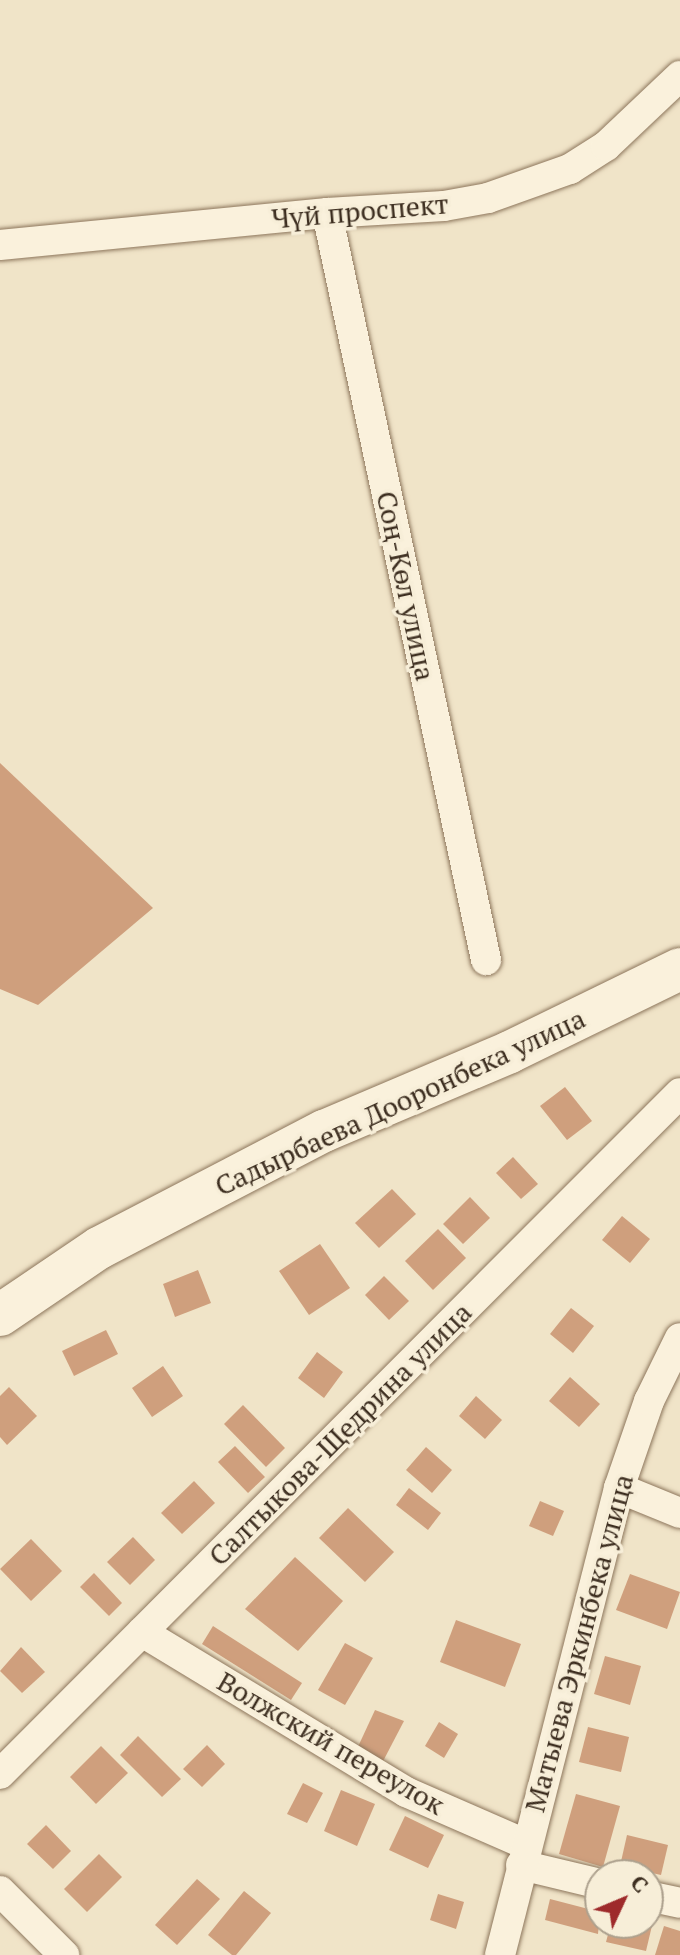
<!DOCTYPE html>
<html>
<head>
<meta charset="utf-8">
<style>
	body { margin:0 }
	#map { position:relative; width:680px; height:1955px; overflow:hidden; background:#f0e4c8; font-family:"PT Serif",serif }
	div>[style] { position:absolute }
	.building>* { inset:0; background:#cf9f7d }
	.roads { filter:drop-shadow(0 0 2px #8d765c) drop-shadow(0 0 2px #8d765c) }
	.street>* { height:30px; margin:-15px; padding:0 15px; transform-origin:15px; border-radius:15px; background:#faf1dc }
	.secondary>* { height:42px; margin:-21px; padding:0 21px; transform-origin:21px; border-radius:21px; background:#faf1dc }
	span { translate:-50% -50%; white-space:nowrap; text-align:center; line-height:1.15; -webkit-text-stroke:7px #f7eed8; paint-order:stroke }
	.street-label { font-size:28px; color:#3d2e20 }
	.north { position:absolute; left:584px; top:1859px; width:80px; height:80px; box-sizing:border-box; background:#f7eed8; border:2px solid #ada18e; border-radius:50%; rotate:46deg; font-size:22px; font-weight:700; line-height:32px; text-align:center; color:#3d2e20 }
	.north::after { content:''; display:block; margin:auto; width:28px; height:36px; background:#9e2a2b; clip-path:polygon(50% 0,100% 100%,50% 72%,0 100%) }
</style>
</head>
<body>
<div id="map">
	<div class="building">
		<i style="clip-path:polygon(0 763px,153px 908px,38px 1005px,0 989px)"></i>
		<i style="clip-path:polygon(565px 1087px,592px 1121px,567px 1140px,540px 1106px)"></i>
		<i style="clip-path:polygon(513px 1157px,538px 1184px,521px 1199px,496px 1173px)"></i>
		<i style="clip-path:polygon(392px 1189px,416px 1214px,379px 1248px,355px 1223px)"></i>
		<i style="clip-path:polygon(470px 1197px,490px 1218px,463px 1244px,443px 1224px)"></i>
		<i style="clip-path:polygon(622px 1216px,650px 1239px,630px 1263px,602px 1240px)"></i>
		<i style="clip-path:polygon(438px 1229px,466px 1258px,433px 1290px,405px 1261px)"></i>
		<i style="clip-path:polygon(320px 1244px,350px 1288px,309px 1315px,279px 1271px)"></i>
		<i style="clip-path:polygon(198px 1270px,211px 1303px,175px 1317px,163px 1284px)"></i>
		<i style="clip-path:polygon(384px 1276px,409px 1301px,389px 1320px,365px 1295px)"></i>
		<i style="clip-path:polygon(571px 1308px,594px 1326px,573px 1353px,550px 1334px)"></i>
		<i style="clip-path:polygon(106px 1330px,118px 1354px,74px 1376px,62px 1351px)"></i>
		<i style="clip-path:polygon(317px 1352px,343px 1372px,324px 1398px,298px 1378px)"></i>
		<i style="clip-path:polygon(163px 1366px,183px 1396px,152px 1417px,132px 1388px)"></i>
		<i style="clip-path:polygon(570px 1377px,600px 1404px,579px 1427px,549px 1401px)"></i>
		<i style="clip-path:polygon(9px 1387px,37px 1416px,7px 1445px,0 1437px,0 1396px)"></i>
		<i style="clip-path:polygon(476px 1396px,502px 1420px,485px 1439px,459px 1416px)"></i>
		<i style="clip-path:polygon(243px 1405px,285px 1448px,266px 1467px,224px 1424px)"></i>
		<i style="clip-path:polygon(235px 1446px,265px 1477px,248px 1493px,218px 1462px)"></i>
		<i style="clip-path:polygon(426px 1447px,452px 1470px,432px 1493px,406px 1470px)"></i>
		<i style="clip-path:polygon(194px 1481px,215px 1503px,182px 1534px,161px 1513px)"></i>
		<i style="clip-path:polygon(409px 1488px,441px 1513px,428px 1530px,396px 1505px)"></i>
		<i style="clip-path:polygon(540px 1501px,564px 1511px,553px 1536px,529px 1526px)"></i>
		<i style="clip-path:polygon(348px 1508px,394px 1552px,365px 1582px,319px 1538px)"></i>
		<i style="clip-path:polygon(133px 1537px,155px 1560px,130px 1585px,107px 1562px)"></i>
		<i style="clip-path:polygon(31px 1539px,62px 1571px,31px 1601px,0 1569px)"></i>
		<i style="clip-path:polygon(295px 1557px,343px 1601px,298px 1651px,245px 1609px)"></i>
		<i style="clip-path:polygon(94px 1573px,122px 1603px,109px 1616px,80px 1587px)"></i>
		<i style="clip-path:polygon(630px 1574px,680px 1592px,667px 1629px,616px 1610px)"></i>
		<i style="clip-path:polygon(456px 1620px,521px 1644px,505px 1687px,440px 1662px)"></i>
		<i style="clip-path:polygon(213px 1626px,302px 1683px,291px 1700px,202px 1644px)"></i>
		<i style="clip-path:polygon(345px 1643px,373px 1658px,345px 1705px,318px 1690px)"></i>
		<i style="clip-path:polygon(21px 1647px,45px 1672px,22px 1693px,0 1671px)"></i>
		<i style="clip-path:polygon(605px 1656px,641px 1666px,630px 1705px,594px 1694px)"></i>
		<i style="clip-path:polygon(375px 1710px,404px 1721px,380px 1767px,356px 1751px)"></i>
		<i style="clip-path:polygon(439px 1722px,458px 1734px,444px 1758px,425px 1746px)"></i>
		<i style="clip-path:polygon(588px 1727px,629px 1737px,621px 1772px,579px 1762px)"></i>
		<i style="clip-path:polygon(138px 1736px,181px 1779px,162px 1797px,120px 1755px)"></i>
		<i style="clip-path:polygon(207px 1745px,225px 1764px,202px 1787px,183px 1769px)"></i>
		<i style="clip-path:polygon(101px 1746px,128px 1773px,96px 1804px,70px 1777px)"></i>
		<i style="clip-path:polygon(303px 1783px,323px 1793px,307px 1823px,287px 1814px)"></i>
		<i style="clip-path:polygon(341px 1790px,375px 1804px,357px 1846px,324px 1831px)"></i>
		<i style="clip-path:polygon(576px 1794px,620px 1806px,603px 1867px,559px 1854px)"></i>
		<i style="clip-path:polygon(405px 1816px,444px 1835px,428px 1868px,389px 1850px)"></i>
		<i style="clip-path:polygon(46px 1825px,71px 1851px,53px 1869px,27px 1844px)"></i>
		<i style="clip-path:polygon(627px 1835px,668px 1845px,661px 1875px,620px 1866px)"></i>
		<i style="clip-path:polygon(99px 1854px,122px 1877px,87px 1912px,64px 1889px)"></i>
		<i style="clip-path:polygon(197px 1879px,220px 1899px,177px 1945px,155px 1925px)"></i>
		<i style="clip-path:polygon(244px 1891px,271px 1913px,236px 1955px,232px 1955px,208px 1935px)"></i>
		<i style="clip-path:polygon(438px 1894px,464px 1902px,456px 1929px,430px 1920px)"></i>
		<i style="clip-path:polygon(550px 1899px,600px 1912px,598px 1934px,545px 1920px)"></i>
		<i style="clip-path:polygon(648px 1912px,655px 1913px,646px 1951px,606px 1942px,611px 1923px,648px 1923px)"></i>
		<i style="clip-path:polygon(664px 1926px,680px 1931px,680px 1955px,655px 1955px)"></i>
	</div>
	<div class="roads">
		<div class="street">
			<i style="left:327px;top:213px;width:764px;rotate:77.98deg"></i>
			<i style="left:0;top:245px;width:329px;rotate:-5.6deg"></i>
			<i style="left:327px;top:213px;width:117px;rotate:-3.4deg"></i>
			<i style="left:444px;top:206px;width:45px;rotate:-10.3deg"></i>
			<i style="left:488px;top:198px;width:87px;rotate:-19.5deg"></i>
			<i style="left:570px;top:169px;width:43px;rotate:-32.6deg"></i>
			<i style="left:606px;top:146px;width:102px;rotate:-43.4deg"></i>
			<i style="left:619px;top:1488px;width:66px;rotate:22.3deg"></i>
			<i style="left:142px;top:1632px;width:309px;rotate:31.2deg"></i>
			<i style="left:406px;top:1792px;width:130px;rotate:23.6deg"></i>
			<i style="left:0;top:1774px;width:962px;rotate:-45.04deg"></i>
			<i style="left:521px;top:1865px;width:81px;rotate:13.5deg"></i>
			<i style="left:0;top:1891px;width:91px;rotate:45deg"></i>
			<i style="left:648px;top:1896px;width:33px;rotate:12deg"></i>
			<i style="left:500px;top:1955px;width:482px;rotate:-75.7deg"></i>
			<i style="left:619px;top:1488px;width:92px;rotate:-71deg"></i>
			<i style="left:649px;top:1401px;width:70px;rotate:-63.8deg"></i>
		</div>
		<div class="secondary">
			<i style="left:0;top:1315px;width:120px;rotate:-34.1deg"></i>
			<i style="left:99px;top:1248px;width:254px;rotate:-27.5deg"></i>
			<i style="left:324px;top:1131px;width:202px;rotate:-23deg"></i>
			<i style="left:510px;top:1052px;width:189px;rotate:-26deg"></i>
		</div>
	</div>
	<div class="street-label">
		<span style="left:360px;top:211px;rotate:-5deg">Чүй проспект</span>
		<span style="left:406px;top:586px;rotate:78deg">Соң-Көл улица</span>
		<span style="left:400px;top:1102px;rotate:-25deg">Садырбаева Дооронбека улица</span>
		<span style="left:340px;top:1434px;rotate:-45deg">Салтыкова-Щедрина улица</span>
		<span style="left:579px;top:1643px;rotate:-75deg">Матыева Эркинбека улица</span>
		<span style="left:331px;top:1743px;rotate:30deg">Волжский переулок</span>
	</div>
	<div class="north">С</div>
</div>
</body>
</html>
